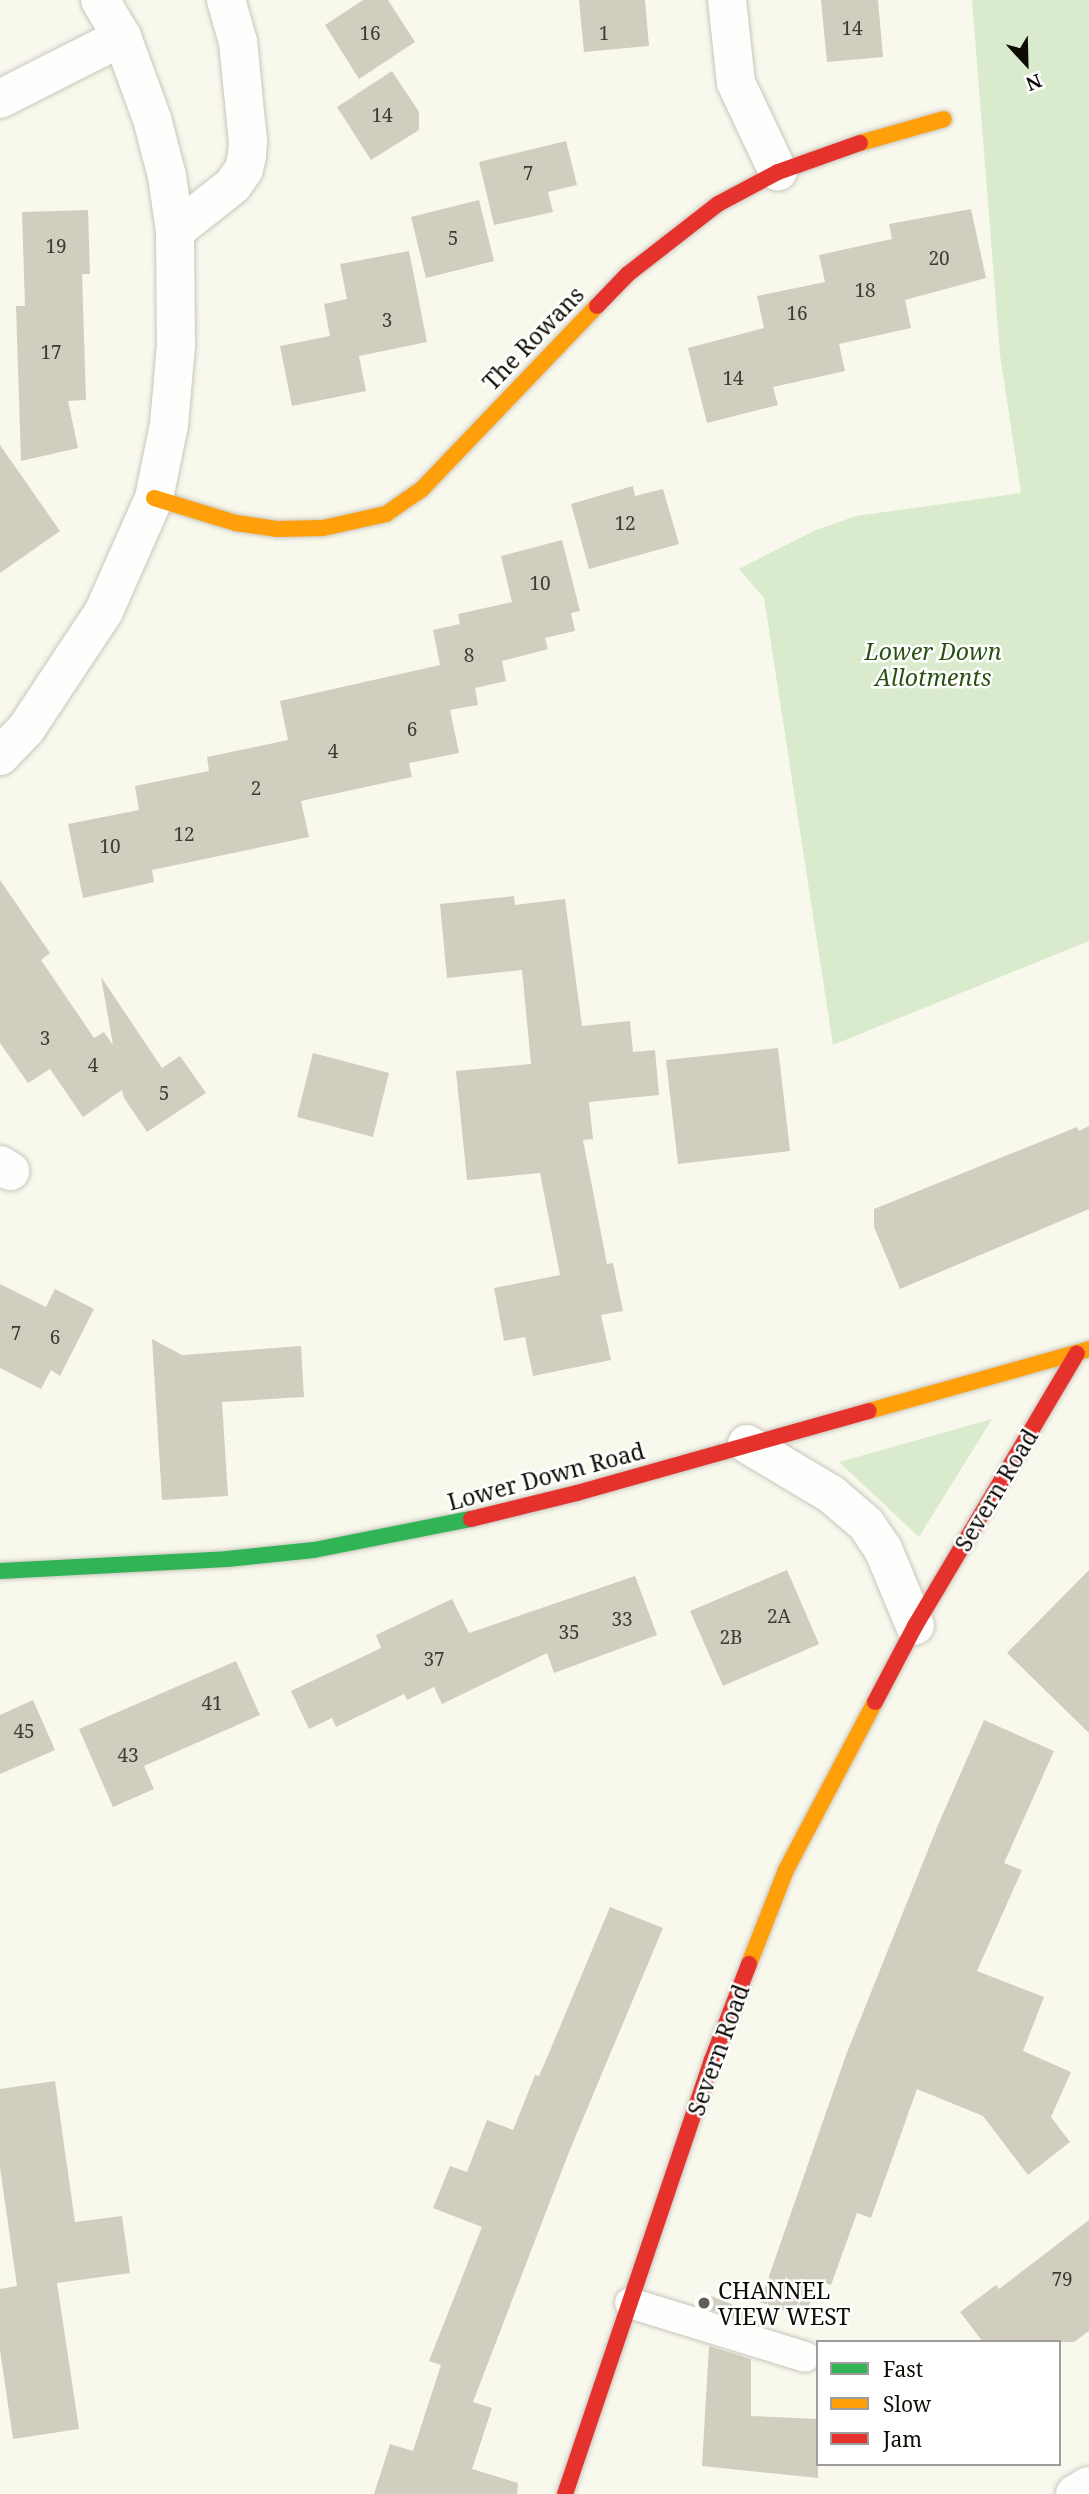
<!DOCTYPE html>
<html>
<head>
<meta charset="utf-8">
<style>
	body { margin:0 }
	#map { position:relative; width:1089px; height:2494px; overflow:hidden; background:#f9f8ed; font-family:"Noto Serif",serif }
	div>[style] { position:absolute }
	.green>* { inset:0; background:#daeacd }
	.building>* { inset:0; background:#d1cebf }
	.roads { filter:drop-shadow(0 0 2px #c8c6bd) drop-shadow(0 0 2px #c8c6bd) }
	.lane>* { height:30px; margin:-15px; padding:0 15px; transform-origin:15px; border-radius:15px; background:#fefefc }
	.street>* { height:38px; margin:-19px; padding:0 19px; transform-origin:19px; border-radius:19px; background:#fefefc }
	.fast>* { height:16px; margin:-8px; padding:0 8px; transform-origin:8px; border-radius:8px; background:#30b455 }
	.slow>* { height:16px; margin:-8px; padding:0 8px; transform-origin:8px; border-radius:8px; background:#ff9f0a }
	.jam>* { height:16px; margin:-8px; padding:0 8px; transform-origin:8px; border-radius:8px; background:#e5322d }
	.dots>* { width:19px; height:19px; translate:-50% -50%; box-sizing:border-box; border:4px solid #fff; border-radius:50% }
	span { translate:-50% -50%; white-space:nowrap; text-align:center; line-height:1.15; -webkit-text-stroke:5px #fff; paint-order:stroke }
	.number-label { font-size:19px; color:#3e3c33 }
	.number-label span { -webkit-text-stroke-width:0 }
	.street-label { font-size:23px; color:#0d0b04 }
	.park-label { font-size:23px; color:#295212; font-style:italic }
	.poi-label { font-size:23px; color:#0d0b04 }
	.left { translate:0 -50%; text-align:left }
	.legend { position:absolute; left:816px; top:2340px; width:245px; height:126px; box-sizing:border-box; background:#fff; border:2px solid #9e9d9b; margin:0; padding:9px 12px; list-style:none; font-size:21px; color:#0d0b04 }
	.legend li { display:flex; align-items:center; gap:14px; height:35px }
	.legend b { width:35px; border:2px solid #9e9d9b }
	.north { position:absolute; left:991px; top:28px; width:70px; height:70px; -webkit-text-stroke:5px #fff; paint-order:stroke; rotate:158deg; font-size:19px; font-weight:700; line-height:28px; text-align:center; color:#0d0b04 }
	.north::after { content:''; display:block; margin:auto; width:24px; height:32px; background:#0d0b04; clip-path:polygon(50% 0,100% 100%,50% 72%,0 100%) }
</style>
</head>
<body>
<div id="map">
	<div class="green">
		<i style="clip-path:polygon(972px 0,1089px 0,1089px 941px,833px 1045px,764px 598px,739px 569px,816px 530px,856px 516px,1021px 493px,1000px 355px)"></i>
		<i style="clip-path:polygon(992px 1419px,919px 1537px,839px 1462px)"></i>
	</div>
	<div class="building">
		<i style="clip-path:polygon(363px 0,388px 0,415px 42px,359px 79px,325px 25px)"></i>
		<i style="clip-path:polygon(579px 0,645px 0,649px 46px,584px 52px)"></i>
		<i style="clip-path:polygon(821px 0,878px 0,883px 57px,827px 62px)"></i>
		<i style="clip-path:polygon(392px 71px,419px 112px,419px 130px,371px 160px,337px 107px)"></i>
		<i style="clip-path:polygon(566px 141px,577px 185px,548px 192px,553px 212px,494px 225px,479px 162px)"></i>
		<i style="clip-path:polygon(479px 200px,494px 261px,426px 278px,411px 217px)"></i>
		<i style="clip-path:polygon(971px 209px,986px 278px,905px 300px,911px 328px,839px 344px,845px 371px,773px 387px,778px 405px,707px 423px,688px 348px,764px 328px,757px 296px,825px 282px,819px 255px,892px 239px,889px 224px)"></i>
		<i style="clip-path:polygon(88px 210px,90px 274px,82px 274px,86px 400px,68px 401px,78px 448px,21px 461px,16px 306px,25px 306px,22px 212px)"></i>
		<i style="clip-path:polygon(409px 251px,427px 342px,359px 356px,366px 391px,292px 406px,280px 346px,330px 336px,324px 304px,347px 299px,340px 264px)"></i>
		<i style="clip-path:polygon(0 445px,60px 531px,0 573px)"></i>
		<i style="clip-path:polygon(633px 486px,635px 496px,663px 489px,679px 544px,589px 569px,571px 504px)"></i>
		<i style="clip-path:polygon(562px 540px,580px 611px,571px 613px,575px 631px,545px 638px,548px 649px,502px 661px,506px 681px,475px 688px,478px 705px,450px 710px,459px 753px,409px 763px,412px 777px,301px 801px,309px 837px,152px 870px,154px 882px,83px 898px,68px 824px,139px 810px,135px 786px,209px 771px,207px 757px,288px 740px,280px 701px,440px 665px,433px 630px,460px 624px,458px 614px,512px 602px,501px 556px)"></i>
		<i style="clip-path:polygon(0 880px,50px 953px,41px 960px,94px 1038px,104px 1032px,113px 1045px,101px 977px,162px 1068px,180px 1056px,206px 1093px,147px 1132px,124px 1098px,122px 1090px,83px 1117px,50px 1069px,28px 1083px,0 1043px)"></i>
		<i style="clip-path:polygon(514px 896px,515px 905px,565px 899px,582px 1026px,630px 1021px,633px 1052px,655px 1050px,659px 1095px,589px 1102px,593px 1139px,583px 1140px,607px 1264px,613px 1263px,623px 1311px,601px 1315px,611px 1360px,533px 1376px,525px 1337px,504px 1341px,494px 1288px,560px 1275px,540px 1173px,467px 1180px,456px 1071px,531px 1064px,522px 970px,447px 978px,440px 904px)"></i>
		<i style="clip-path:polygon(778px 1048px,790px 1151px,678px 1164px,666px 1060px)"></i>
		<i style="clip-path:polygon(313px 1053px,389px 1073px,373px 1137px,297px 1117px)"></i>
		<i style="clip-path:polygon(1089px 1126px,1089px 1209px,900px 1289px,874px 1227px,874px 1209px,1077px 1127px,1079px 1131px)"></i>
		<i style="clip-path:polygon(0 1284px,46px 1307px,55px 1289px,94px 1309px,60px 1376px,51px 1370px,41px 1389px,0 1368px)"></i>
		<i style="clip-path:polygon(152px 1339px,182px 1355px,301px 1346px,304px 1397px,222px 1402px,228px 1496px,162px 1500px)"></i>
		<i style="clip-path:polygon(787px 1570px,819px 1644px,723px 1686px,690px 1611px)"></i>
		<i style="clip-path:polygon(1089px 1570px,1089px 1733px,1007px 1653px)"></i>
		<i style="clip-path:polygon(635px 1576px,657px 1635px,554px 1673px,547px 1653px,442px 1704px,434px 1687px,407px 1700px,404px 1694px,336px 1727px,332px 1718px,309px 1729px,291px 1691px,381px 1648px,376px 1635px,452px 1599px,469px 1633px)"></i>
		<i style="clip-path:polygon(236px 1661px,260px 1715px,144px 1766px,154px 1789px,113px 1807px,79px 1729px)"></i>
		<i style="clip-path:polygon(33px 1700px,55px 1750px,0 1774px,0 1715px)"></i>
		<i style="clip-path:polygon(984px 1720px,1054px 1751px,1004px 1863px,1022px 1870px,977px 1971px,1044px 1997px,1023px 2051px,1071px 2072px,1051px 2117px,1070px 2142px,1028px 2175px,983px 2116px,917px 2089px,871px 2218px,857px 2213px,831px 2285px,818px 2280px,805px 2318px,760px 2302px,846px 2055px,938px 1825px)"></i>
		<i style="clip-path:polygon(610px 1907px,663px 1928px,569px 2152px,473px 2402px,492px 2408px,472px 2469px,518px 2483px,517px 2494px,374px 2494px,390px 2444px,413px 2451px,441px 2365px,429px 2361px,482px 2227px,433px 2208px,450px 2166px,467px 2172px,487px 2120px,513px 2130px,535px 2075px,539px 2076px,549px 2053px)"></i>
		<i style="clip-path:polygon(55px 2081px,75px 2222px,122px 2216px,130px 2273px,57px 2283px,79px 2429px,13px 2439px,0 2350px,0 2289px,17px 2286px,0 2168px,0 2089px)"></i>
		<i style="clip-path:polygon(1089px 2220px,1089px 2331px,1074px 2342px,983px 2342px,960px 2312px,996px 2285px,999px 2289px)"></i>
		<i style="clip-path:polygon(711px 2296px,751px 2312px,751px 2322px,711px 2310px)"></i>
		<i style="clip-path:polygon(709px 2346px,751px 2359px,751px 2416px,818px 2419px,818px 2478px,702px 2466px)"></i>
	</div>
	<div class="roads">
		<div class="lane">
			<i style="left:630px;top:2303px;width:183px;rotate:17.1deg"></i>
		</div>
		<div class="street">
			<i style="left:727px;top:0;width:83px;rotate:83.8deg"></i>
			<i style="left:736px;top:83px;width:98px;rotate:64.7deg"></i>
			<i style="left:0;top:99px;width:137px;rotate:-26.9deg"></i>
			<i style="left:175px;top:231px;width:74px;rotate:-38.4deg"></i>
			<i style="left:233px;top:185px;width:19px;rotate:-55deg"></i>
			<i style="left:244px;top:169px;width:13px;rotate:-77deg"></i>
			<i style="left:247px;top:156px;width:14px;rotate:-86deg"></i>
			<i style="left:248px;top:142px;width:100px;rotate:-95.7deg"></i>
			<i style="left:238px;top:42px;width:44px;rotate:-105.9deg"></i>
			<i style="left:0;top:756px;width:37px;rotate:-46deg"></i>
			<i style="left:26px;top:729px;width:141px;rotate:-56.5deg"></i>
			<i style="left:104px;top:611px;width:124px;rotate:-66.1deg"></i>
			<i style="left:154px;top:498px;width:75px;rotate:-78.4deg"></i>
			<i style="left:169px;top:425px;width:80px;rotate:-85deg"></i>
			<i style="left:176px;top:345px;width:114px;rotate:-90.5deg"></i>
			<i style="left:175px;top:231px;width:56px;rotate:-98.3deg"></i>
			<i style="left:167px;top:176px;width:59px;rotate:-104.7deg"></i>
			<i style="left:152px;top:119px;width:87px;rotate:-110.1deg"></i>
			<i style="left:122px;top:37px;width:43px;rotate:-120.7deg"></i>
			<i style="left:0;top:1165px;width:12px;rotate:31deg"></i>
			<i style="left:747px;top:1444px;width:98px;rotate:30.8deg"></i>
			<i style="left:831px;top:1494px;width:46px;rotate:40.6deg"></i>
			<i style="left:866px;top:1524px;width:30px;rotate:56deg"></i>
			<i style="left:883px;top:1549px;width:83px;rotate:67.4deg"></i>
			<i style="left:1075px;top:2494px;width:16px;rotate:-30deg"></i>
		</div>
		<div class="fast">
			<i style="left:0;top:1571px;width:227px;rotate:-3deg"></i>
			<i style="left:227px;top:1559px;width:87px;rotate:-5.9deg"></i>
			<i style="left:314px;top:1550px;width:160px;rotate:-11.2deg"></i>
		</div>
		<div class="slow">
			<i style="left:860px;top:143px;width:87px;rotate:-15.9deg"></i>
			<i style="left:154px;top:498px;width:86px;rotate:17deg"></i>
			<i style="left:236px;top:523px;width:41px;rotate:8.3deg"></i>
			<i style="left:277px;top:529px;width:46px;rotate:-1.2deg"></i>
			<i style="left:323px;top:528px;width:65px;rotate:-12.5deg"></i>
			<i style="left:386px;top:514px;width:44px;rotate:-34.8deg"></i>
			<i style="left:422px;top:489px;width:253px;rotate:-46.3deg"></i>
			<i style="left:869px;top:1411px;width:229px;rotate:-15.7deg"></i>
			<i style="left:749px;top:1964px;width:101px;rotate:-68.5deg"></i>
			<i style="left:786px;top:1870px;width:190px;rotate:-62.1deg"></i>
		</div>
		<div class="jam">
			<i style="left:597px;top:306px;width:45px;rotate:-45.9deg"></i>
			<i style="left:628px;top:274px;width:114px;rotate:-37.9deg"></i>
			<i style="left:718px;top:204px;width:68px;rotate:-28.1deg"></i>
			<i style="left:778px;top:172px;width:87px;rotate:-19.5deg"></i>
			<i style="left:471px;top:1519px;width:109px;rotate:-13.8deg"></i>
			<i style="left:577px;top:1493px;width:303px;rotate:-15.7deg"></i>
			<i style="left:875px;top:1702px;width:86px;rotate:-62.2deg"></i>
			<i style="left:915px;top:1626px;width:317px;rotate:-59.3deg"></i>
			<i style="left:565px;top:2494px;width:458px;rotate:-71.3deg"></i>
			<i style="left:712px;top:2060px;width:103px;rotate:-68.9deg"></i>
		</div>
	</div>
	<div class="dots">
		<i style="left:704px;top:2303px;background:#605e56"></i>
	</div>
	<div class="number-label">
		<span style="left:852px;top:29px">14</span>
		<span style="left:370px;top:34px">16</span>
		<span style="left:604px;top:34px">1</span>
		<span style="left:382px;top:116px">14</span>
		<span style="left:528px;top:174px">7</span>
		<span style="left:453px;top:239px">5</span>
		<span style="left:56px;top:247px">19</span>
		<span style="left:939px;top:259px">20</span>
		<span style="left:865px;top:291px">18</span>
		<span style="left:797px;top:314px">16</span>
		<span style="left:387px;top:321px">3</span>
		<span style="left:51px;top:353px">17</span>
		<span style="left:733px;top:379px">14</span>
		<span style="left:625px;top:524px">12</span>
		<span style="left:540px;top:584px">10</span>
		<span style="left:469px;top:656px">8</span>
		<span style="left:412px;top:730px">6</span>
		<span style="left:333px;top:752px">4</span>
		<span style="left:256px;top:789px">2</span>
		<span style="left:184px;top:835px">12</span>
		<span style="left:110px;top:847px">10</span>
		<span style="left:45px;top:1039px">3</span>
		<span style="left:93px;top:1066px">4</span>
		<span style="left:164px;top:1094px">5</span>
		<span style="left:16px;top:1334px">7</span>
		<span style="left:55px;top:1338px">6</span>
		<span style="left:779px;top:1617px">2A</span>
		<span style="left:622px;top:1620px">33</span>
		<span style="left:569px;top:1633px">35</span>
		<span style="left:731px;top:1638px">2B</span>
		<span style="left:434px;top:1660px">37</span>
		<span style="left:212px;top:1704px">41</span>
		<span style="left:24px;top:1732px">45</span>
		<span style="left:128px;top:1756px">43</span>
		<span style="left:1062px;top:2280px">79</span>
	</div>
	<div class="street-label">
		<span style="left:533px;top:338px;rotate:-46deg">The Rowans</span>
		<span style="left:546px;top:1476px;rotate:-15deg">Lower Down Road</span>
		<span style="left:996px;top:1490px;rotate:-59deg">Severn Road</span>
		<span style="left:718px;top:2050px;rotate:-70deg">Severn Road</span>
	</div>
	<div class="park-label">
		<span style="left:933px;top:664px">Lower Down<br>Allotments</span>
	</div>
	<div class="poi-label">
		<span class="left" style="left:718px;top:2303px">CHANNEL<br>VIEW WEST</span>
	</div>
	<ul class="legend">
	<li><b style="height:9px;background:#30b455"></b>Fast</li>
	<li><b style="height:9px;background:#ff9f0a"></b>Slow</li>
	<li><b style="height:9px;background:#e5322d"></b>Jam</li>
	</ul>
	<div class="north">N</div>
</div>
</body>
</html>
